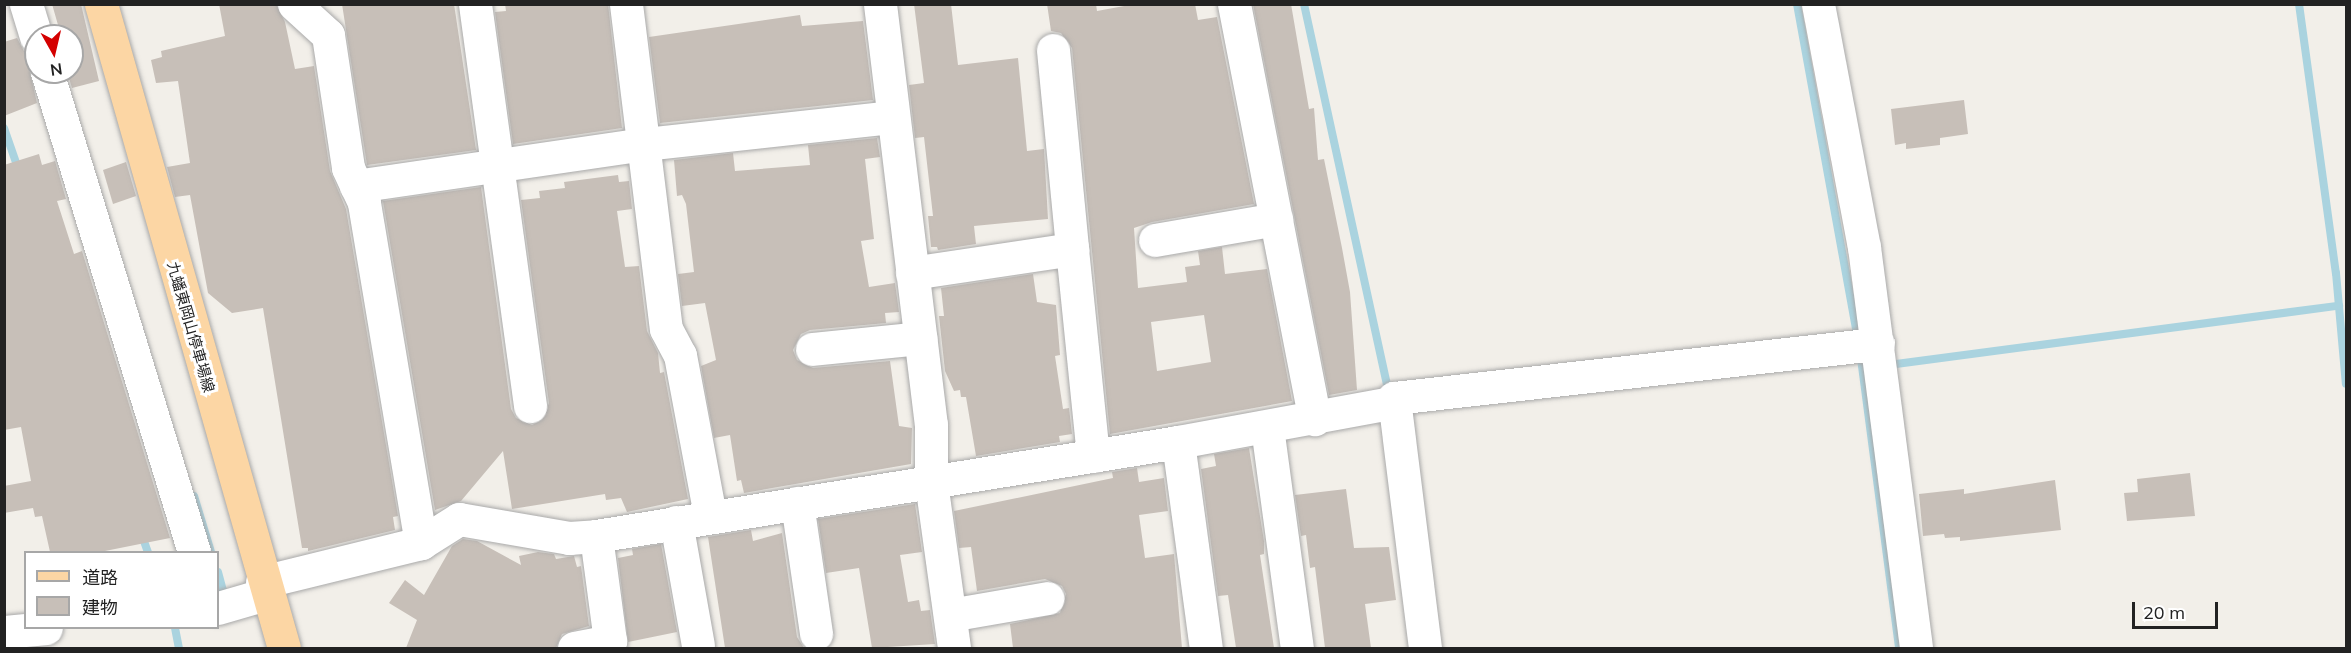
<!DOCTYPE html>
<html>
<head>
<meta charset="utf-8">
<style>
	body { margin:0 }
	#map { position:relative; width:2351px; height:653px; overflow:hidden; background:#f2efe9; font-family:Mulish,"Noto Sans JP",sans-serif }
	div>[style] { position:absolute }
	.stream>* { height:8px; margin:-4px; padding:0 4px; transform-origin:4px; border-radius:4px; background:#aad3df }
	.building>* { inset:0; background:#c7bfb8 }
	.roads { filter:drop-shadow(0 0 2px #a9a9a9) drop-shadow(0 0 2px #a9a9a9) }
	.minor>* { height:33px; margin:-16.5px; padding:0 16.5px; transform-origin:16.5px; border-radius:16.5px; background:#fff }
	.major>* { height:33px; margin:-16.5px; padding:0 16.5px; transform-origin:16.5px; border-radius:16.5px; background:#fcd6a4 }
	span { translate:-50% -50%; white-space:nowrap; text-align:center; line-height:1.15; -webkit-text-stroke:6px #fff; paint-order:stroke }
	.street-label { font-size:15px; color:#222 }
	.frame { position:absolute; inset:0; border:6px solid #222; pointer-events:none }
	.legend { position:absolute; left:24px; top:551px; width:195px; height:78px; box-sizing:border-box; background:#fff; border:2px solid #a7a7a7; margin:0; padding:8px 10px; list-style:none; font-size:18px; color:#222 }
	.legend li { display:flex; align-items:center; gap:12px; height:30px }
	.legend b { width:30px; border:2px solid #a7a7a7 }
	.north { position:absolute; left:24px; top:24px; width:60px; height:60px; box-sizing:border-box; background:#fff; border:2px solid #a7a7a7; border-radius:50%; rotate:172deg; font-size:16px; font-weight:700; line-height:24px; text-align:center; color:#222 }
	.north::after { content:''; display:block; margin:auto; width:21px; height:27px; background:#d40000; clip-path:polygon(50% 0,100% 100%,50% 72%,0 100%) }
	.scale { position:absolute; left:2132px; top:602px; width:86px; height:27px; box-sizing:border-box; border:3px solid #222; border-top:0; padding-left:8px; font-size:18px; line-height:21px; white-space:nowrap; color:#222; -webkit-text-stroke:4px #fff; paint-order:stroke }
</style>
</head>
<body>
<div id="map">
	<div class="stream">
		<i style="left:1304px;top:4px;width:400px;rotate:77.7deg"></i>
		<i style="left:1797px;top:4px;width:341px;rotate:79.7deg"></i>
		<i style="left:2299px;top:4px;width:272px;rotate:82.2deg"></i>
		<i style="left:2336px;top:273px;width:111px;rotate:84.9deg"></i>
		<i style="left:4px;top:128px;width:46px;rotate:70.8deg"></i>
		<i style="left:1860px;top:351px;width:300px;rotate:82.5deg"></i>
		<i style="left:1896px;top:364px;width:447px;rotate:-7.5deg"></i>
		<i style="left:194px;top:496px;width:59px;rotate:73.1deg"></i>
		<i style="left:141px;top:533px;width:20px;rotate:70deg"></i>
		<i style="left:218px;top:572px;width:23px;rotate:75deg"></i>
		<i style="left:175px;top:628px;width:20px;rotate:79deg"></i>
	</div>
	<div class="building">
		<i style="clip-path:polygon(52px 4px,81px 4px,99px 81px,72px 88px,67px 72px,72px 72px,72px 36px,54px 36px,53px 27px,58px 25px)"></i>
		<i style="clip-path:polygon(219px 4px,276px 4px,285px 22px,295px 69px,314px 66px,330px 171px,346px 209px,398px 516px,393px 517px,395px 530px,308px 551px,308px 548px,302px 548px,263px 308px,232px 313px,208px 293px,190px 195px,175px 197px,167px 167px,190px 163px,178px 81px,156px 83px,151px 60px,162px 57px,161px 51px,225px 36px)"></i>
		<i style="clip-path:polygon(342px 4px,454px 4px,476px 150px,367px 165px)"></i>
		<i style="clip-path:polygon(505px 4px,608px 4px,622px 128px,513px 144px,495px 12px,506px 11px)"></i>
		<i style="clip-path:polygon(914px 4px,951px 4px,958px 65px,1018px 58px,1027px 151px,1044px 149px,1048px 219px,974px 226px,976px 244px,938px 250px,937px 247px,931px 247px,928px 216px,933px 216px,924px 137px,915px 138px,909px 85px,924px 83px)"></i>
		<i style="clip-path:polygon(evenodd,1047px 4px,1096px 4px,1097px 11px,1135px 4px,1195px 4px,1198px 20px,1217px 17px,1254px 204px,1152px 222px,1134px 228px,1138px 288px,1187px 282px,1185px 267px,1200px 265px,1198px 251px,1222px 247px,1225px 274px,1267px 269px,1292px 401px,1110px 434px,1072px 48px,1061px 33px,1051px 31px,1047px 4px,1204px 315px,1211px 362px,1157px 371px,1151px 322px,1204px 315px)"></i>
		<i style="clip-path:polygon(1253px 4px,1291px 4px,1309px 109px,1314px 108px,1318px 160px,1324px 159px,1342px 248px,1350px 292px,1357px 390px,1329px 395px)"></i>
		<i style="clip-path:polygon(800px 15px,802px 26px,863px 21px,873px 100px,660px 123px,649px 37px)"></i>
		<i style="clip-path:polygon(17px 38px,24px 51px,36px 55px,29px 68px,37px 103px,4px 116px,4px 42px)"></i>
		<i style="clip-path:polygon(1964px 100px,1968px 134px,1940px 138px,1940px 145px,1906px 149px,1906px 143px,1895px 145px,1891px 109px)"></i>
		<i style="clip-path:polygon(877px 138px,880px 157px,865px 159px,874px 239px,861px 241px,869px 287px,895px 283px,899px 312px,885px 313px,886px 323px,810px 330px,801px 334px,793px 350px,797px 360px,813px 368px,890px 361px,899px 426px,912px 428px,911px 464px,744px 493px,741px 480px,737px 481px,730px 435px,714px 438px,701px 366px,716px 360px,705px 303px,682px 306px,678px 274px,694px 272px,686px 204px,682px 195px,677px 196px,674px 160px,733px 153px,735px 171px,810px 165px,808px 145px)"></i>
		<i style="clip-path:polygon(39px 154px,42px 165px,55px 161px,66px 199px,57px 201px,74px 254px,82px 251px,170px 538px,100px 552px,50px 552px,42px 516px,35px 517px,33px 508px,4px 513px,4px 486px,31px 481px,21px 427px,4px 430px,4px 165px)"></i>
		<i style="clip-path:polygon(126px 162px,136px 196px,113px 204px,103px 170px)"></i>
		<i style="clip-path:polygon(618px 175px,619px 182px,629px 181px,632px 209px,617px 211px,625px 267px,639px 266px,647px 331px,658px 353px,660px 373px,664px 372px,688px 499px,627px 512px,621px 498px,606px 500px,605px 494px,512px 509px,503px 451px,461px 501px,435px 510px,383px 201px,481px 187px,511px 409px,516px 418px,532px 425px,542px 420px,549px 403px,521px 200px,540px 198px,539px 191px,565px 188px,564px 182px)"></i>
		<i style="clip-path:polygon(1033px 274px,1037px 302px,1056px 305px,1060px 355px,1055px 356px,1063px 409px,1069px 408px,1072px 434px,1059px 436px,1060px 442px,976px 456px,966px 397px,961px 397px,960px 390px,954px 391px,945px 371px,939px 316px,944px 316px,941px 288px)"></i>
		<i style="clip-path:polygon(1249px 448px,1264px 541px,1264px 554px,1260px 555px,1274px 648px,1236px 648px,1228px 595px,1218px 596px,1201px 469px,1216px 466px,1214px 454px)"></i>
		<i style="clip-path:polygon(1137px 468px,1139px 482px,1164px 478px,1168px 511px,1139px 515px,1145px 558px,1174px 554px,1182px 648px,1013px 648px,1010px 624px,1060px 613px,1066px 594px,1062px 586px,1045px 579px,977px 591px,971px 547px,959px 548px,954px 511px,1113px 478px,1112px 472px)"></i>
		<i style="clip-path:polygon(2190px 473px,2195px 516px,2127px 521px,2124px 493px,2138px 492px,2137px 479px)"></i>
		<i style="clip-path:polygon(2055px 480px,2061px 530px,1960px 541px,1960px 537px,1945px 538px,1944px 534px,1923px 536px,1919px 494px,1964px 489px,1964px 494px)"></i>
		<i style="clip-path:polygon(1346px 489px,1354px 548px,1389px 547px,1396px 600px,1365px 604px,1371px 648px,1325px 648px,1315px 567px,1310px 568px,1306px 535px,1301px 536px,1295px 495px)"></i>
		<i style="clip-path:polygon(915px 504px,922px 552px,900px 555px,908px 602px,919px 600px,921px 611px,930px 610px,935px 644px,872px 648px,859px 568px,826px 573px,818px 519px)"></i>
		<i style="clip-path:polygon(751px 530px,753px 541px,782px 533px,797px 637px,804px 648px,725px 648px,708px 537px)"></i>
		<i style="clip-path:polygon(463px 539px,477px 541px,521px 565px,519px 556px,538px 552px,554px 554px,556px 559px,574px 556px,577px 567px,581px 566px,589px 626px,562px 634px,556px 648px,406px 648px,417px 620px,389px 603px,405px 580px,424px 595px,452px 546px)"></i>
		<i style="clip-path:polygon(661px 544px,677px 632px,628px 642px,618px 558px,633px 555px,632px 549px)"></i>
	</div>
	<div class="roads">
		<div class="minor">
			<i style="left:26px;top:4px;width:34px;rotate:73deg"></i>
			<i style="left:294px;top:4px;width:46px;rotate:42.4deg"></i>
			<i style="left:328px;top:35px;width:134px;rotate:81.4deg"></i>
			<i style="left:348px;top:168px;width:38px;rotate:65deg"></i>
			<i style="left:364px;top:203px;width:345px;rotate:80.5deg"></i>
			<i style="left:475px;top:4px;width:406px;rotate:82.2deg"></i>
			<i style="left:626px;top:4px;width:327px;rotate:83deg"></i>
			<i style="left:666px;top:329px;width:30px;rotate:62deg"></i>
			<i style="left:680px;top:355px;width:164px;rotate:79.4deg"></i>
			<i style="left:880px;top:4px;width:423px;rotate:83.1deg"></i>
			<i style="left:931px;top:424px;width:58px;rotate:90deg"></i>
			<i style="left:931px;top:482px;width:168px;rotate:82.1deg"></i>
			<i style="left:1234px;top:4px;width:423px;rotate:79deg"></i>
			<i style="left:1818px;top:4px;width:247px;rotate:79.3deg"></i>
			<i style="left:1864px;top:247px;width:404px;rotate:82.6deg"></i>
			<i style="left:1053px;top:50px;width:200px;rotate:84.5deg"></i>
			<i style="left:47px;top:72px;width:502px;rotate:72.97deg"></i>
			<i style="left:356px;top:186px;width:291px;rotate:-8.3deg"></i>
			<i style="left:644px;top:144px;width:250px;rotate:-6.2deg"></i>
			<i style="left:1155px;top:240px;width:123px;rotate:-9.8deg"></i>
			<i style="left:912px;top:273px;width:162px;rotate:-8.5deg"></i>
			<i style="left:1072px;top:249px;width:208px;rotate:84.2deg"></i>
			<i style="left:812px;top:349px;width:109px;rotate:-5.8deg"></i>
			<i style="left:1267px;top:427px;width:223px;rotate:82.3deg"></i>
			<i style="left:1178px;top:442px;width:208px;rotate:82.3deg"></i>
			<i style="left:797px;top:503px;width:132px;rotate:81.7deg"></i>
			<i style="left:676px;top:522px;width:125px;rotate:79.9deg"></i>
			<i style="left:262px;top:582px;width:164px;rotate:-13.8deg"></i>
			<i style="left:421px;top:543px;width:45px;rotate:-32.3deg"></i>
			<i style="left:459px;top:519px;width:112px;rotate:9.8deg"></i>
			<i style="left:569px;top:538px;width:27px;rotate:-4deg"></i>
			<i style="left:596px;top:536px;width:590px;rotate:-9.17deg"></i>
			<i style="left:1178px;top:442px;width:221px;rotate:-10.4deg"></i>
			<i style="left:218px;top:608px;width:50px;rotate:-16.3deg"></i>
			<i style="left:950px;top:615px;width:99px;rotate:-9.8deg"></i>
			<i style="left:4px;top:632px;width:42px;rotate:-5.4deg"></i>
			<i style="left:574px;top:648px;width:37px;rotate:-11deg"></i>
			<i style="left:610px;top:641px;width:106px;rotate:-97.6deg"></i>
			<i style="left:1425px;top:648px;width:252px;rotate:-97.1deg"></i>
			<i style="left:1394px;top:398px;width:487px;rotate:-6.4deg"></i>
		</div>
		<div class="major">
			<i style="left:101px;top:4px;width:669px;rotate:74.14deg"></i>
		</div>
	</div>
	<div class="street-label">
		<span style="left:191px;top:327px;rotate:74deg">九蟠東岡山停車場線</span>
	</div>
	<div class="frame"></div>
	<ul class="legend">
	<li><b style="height:8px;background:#fcd6a4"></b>道路</li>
	<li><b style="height:16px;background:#c7bfb8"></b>建物</li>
	</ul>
	<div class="north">N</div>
	<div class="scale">20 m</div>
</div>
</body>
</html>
